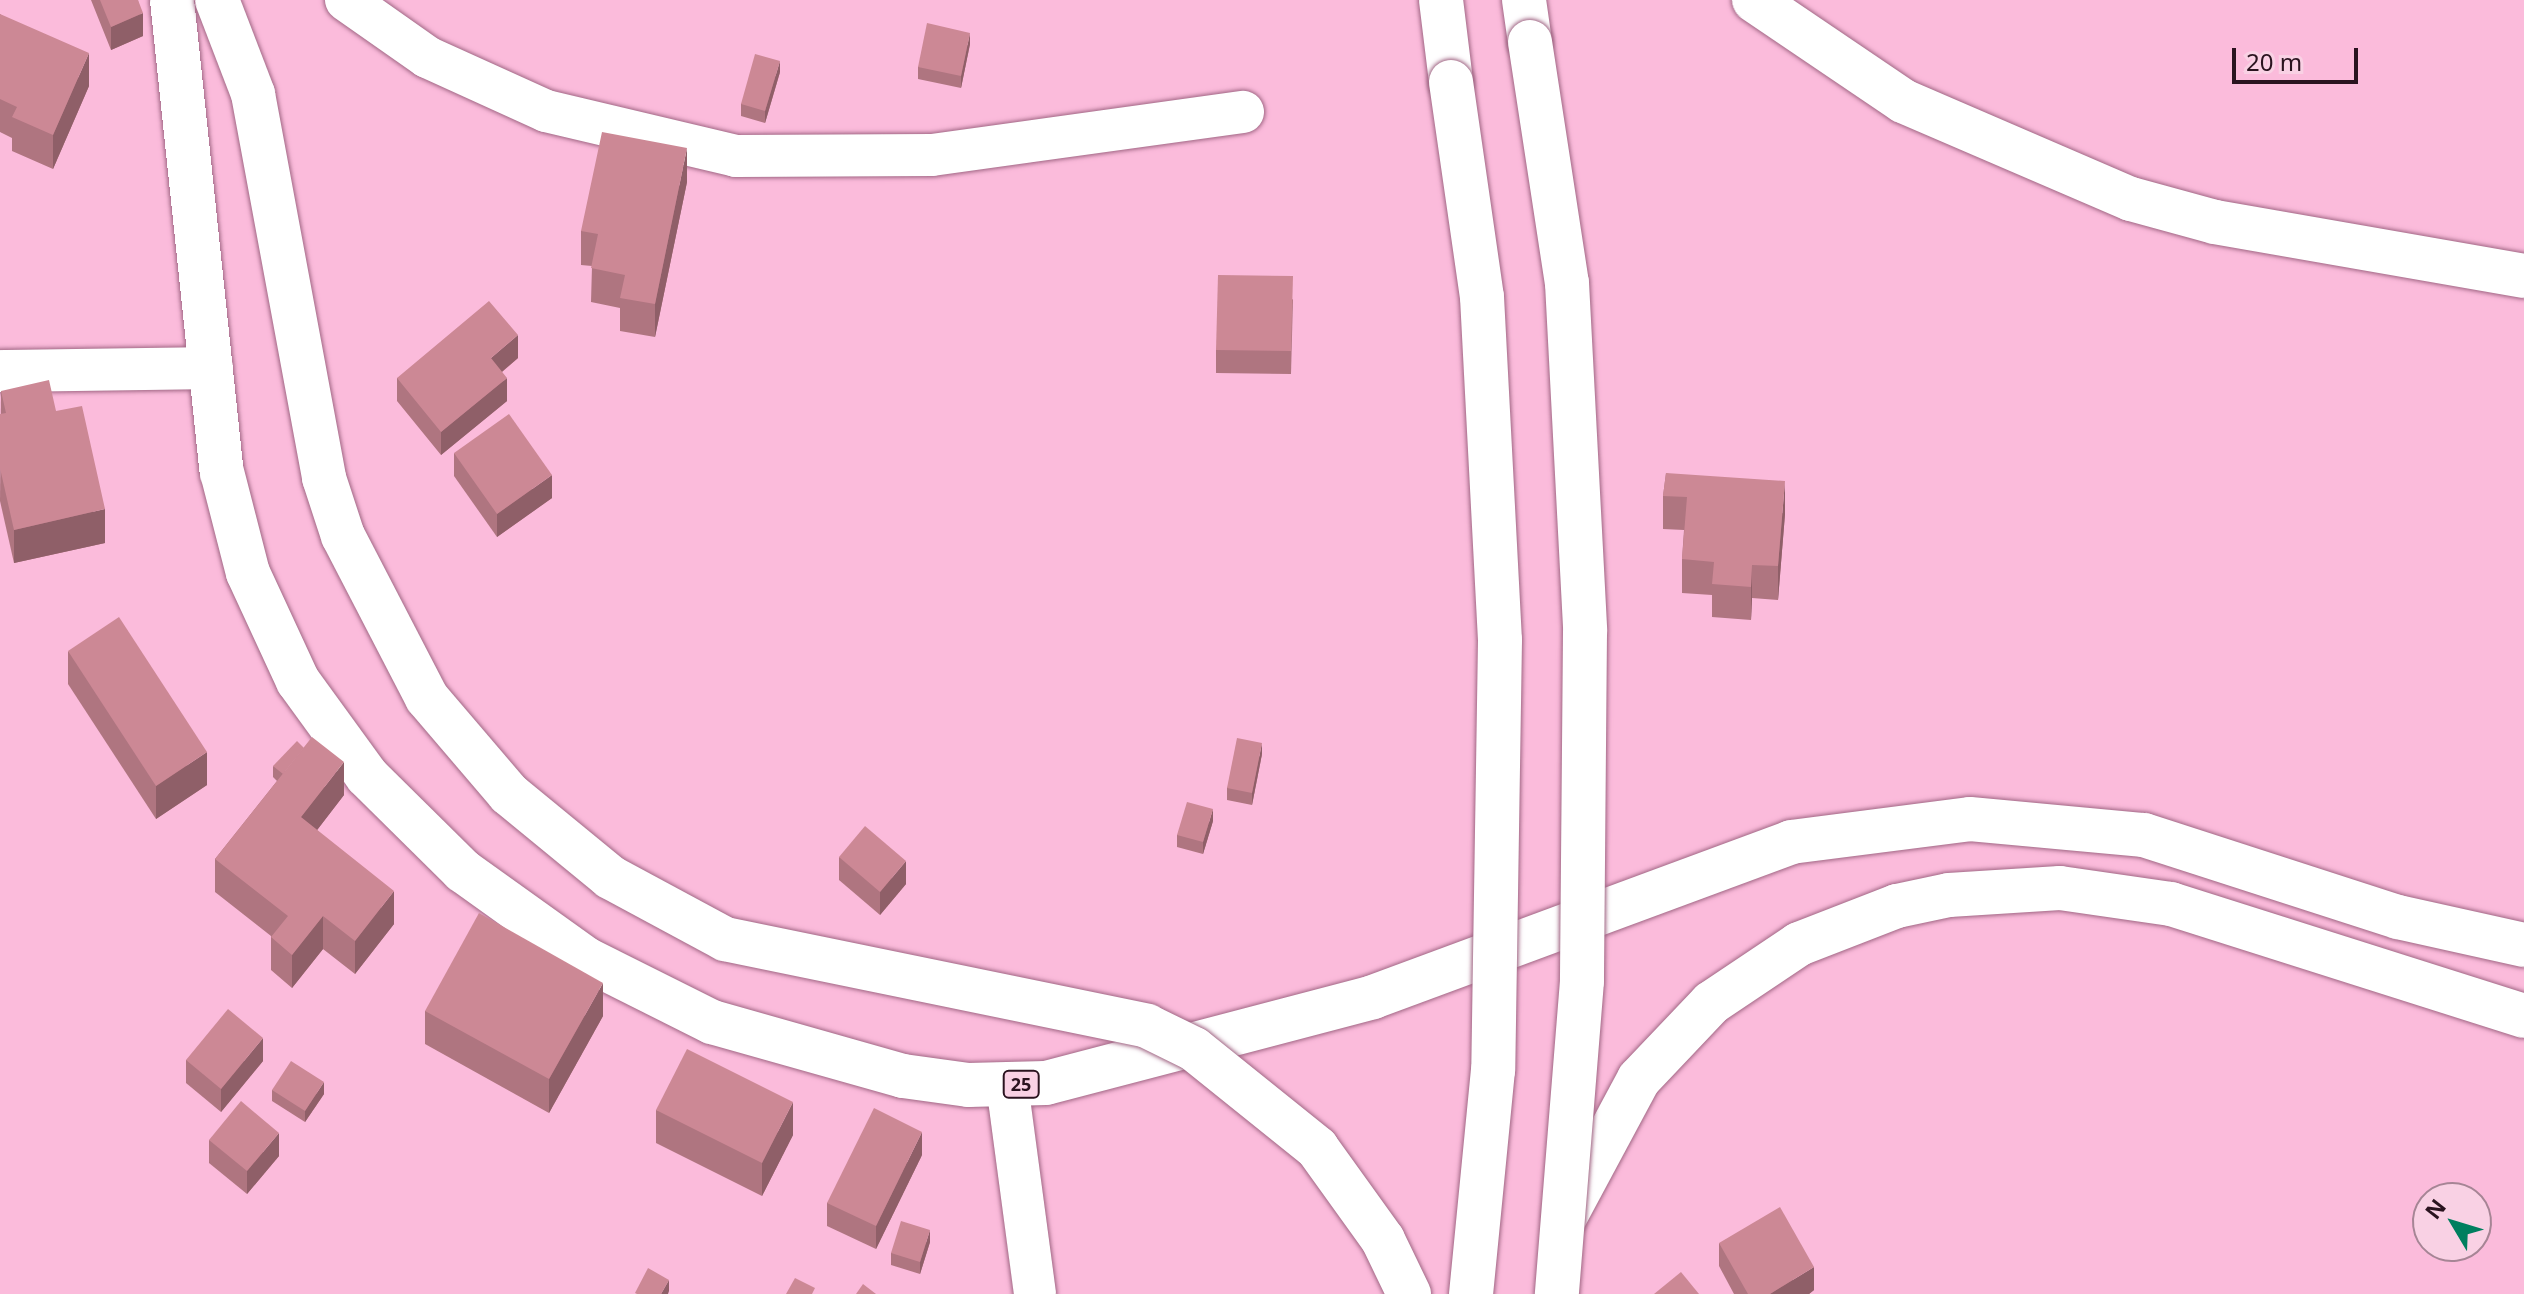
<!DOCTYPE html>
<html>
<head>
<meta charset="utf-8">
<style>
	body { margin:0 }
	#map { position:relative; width:2524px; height:1294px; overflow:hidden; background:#fbbbdb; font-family:"Noto Sans",sans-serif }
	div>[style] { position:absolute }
	.roads { filter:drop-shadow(0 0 2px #a16785) drop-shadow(0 0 2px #a16785) }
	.street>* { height:42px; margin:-21px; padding:0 21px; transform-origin:21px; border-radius:21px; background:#fff }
	.primary>* { height:44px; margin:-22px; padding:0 22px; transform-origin:22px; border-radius:22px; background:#fff }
	.bridges { filter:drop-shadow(0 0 2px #a16785) drop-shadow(0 0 2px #a16785) }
	.primary-bridge>* { height:44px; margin:-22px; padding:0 22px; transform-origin:22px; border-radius:22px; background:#fff }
	.wall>* { inset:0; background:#af7580 }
	.shaded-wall>* { inset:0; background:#8f5f68 }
	.building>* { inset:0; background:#cc8895 }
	span { translate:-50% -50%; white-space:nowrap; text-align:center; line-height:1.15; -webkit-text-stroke:6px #f9d1e4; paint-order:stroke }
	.shield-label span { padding:2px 6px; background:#f9d1e4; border:2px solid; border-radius:6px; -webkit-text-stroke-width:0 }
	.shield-label { font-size:18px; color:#2a131f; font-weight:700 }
	.north { position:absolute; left:2412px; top:1182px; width:80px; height:80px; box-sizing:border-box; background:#f9d1e4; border:2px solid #a68595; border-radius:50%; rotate:308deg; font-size:22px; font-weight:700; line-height:32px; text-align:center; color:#2a131f }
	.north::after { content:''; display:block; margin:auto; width:28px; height:36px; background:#007f5f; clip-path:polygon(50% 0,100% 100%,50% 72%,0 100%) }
	.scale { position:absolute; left:2232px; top:48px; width:126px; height:36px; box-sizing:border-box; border:4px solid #2a131f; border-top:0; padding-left:10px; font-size:24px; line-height:28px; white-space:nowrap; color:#2a131f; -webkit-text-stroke:6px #f9d1e4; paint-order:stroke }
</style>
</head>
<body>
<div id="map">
	<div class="roads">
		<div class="street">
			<i style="left:346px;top:0;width:99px;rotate:35.1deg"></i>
			<i style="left:427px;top:57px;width:131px;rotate:24.4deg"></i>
			<i style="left:546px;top:111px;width:195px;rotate:13.3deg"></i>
			<i style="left:736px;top:156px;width:196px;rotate:-0.3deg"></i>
			<i style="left:932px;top:155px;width:314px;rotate:-7.9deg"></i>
			<i style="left:0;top:371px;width:212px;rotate:-0.8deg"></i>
			<i style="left:1007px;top:1084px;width:212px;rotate:82.4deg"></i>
		</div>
		<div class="primary">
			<i style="left:172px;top:0;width:475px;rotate:84deg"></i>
			<i style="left:222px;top:472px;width:104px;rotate:75.6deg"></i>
			<i style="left:248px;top:573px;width:119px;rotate:65.2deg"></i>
			<i style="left:298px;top:681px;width:117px;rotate:54deg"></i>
			<i style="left:367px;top:776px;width:135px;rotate:44.7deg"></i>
			<i style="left:463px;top:871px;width:151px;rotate:35.6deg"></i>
			<i style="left:586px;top:959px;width:141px;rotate:26.6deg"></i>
			<i style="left:712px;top:1022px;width:198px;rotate:15.8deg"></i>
			<i style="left:903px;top:1076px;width:66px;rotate:7.9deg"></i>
			<i style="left:968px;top:1085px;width:78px;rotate:-1.5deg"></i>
			<i style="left:1046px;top:1083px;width:338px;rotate:-14.7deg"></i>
			<i style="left:1373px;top:997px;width:446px;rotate:-20.3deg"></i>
			<i style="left:1791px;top:842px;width:180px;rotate:-7.3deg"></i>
			<i style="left:1970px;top:819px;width:175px;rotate:5.3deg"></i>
			<i style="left:2144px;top:835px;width:267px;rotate:17.9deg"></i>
			<i style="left:2398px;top:917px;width:129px;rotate:12.5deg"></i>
			<i style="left:1441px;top:0;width:83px;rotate:83deg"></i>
			<i style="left:1524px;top:0;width:42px;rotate:81.9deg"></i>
			<i style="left:1754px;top:0;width:180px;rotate:34.1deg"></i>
			<i style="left:1903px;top:101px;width:248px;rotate:23.3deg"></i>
			<i style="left:2131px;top:199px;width:87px;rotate:15.3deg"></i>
			<i style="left:2215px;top:222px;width:314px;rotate:9.9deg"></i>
			<i style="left:1566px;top:1215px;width:154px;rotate:-61.8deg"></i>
			<i style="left:1639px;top:1079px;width:105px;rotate:-46.5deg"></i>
			<i style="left:1711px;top:1003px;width:106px;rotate:-33.8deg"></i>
			<i style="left:1799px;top:944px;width:105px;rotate:-21.2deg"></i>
			<i style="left:1897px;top:906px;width:53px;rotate:-11.9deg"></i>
			<i style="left:1949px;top:895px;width:111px;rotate:-3.6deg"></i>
			<i style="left:2060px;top:888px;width:112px;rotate:8.2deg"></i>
			<i style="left:2171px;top:904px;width:370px;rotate:17.6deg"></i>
		</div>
	</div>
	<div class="bridges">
		<div class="primary-bridge">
			<i style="left:217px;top:0;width:101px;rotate:69deg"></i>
			<i style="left:253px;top:94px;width:391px;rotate:79.5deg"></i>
			<i style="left:324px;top:478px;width:61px;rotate:71.9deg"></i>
			<i style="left:343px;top:536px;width:182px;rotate:62.6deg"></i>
			<i style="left:427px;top:698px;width:126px;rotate:49.5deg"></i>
			<i style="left:509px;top:794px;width:131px;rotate:39.4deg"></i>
			<i style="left:610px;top:877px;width:131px;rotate:28.3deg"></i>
			<i style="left:725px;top:939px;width:431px;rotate:11.6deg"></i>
			<i style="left:1147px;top:1026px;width:52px;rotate:26.1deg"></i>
			<i style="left:1194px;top:1049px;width:158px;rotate:38.8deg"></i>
			<i style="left:1317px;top:1148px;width:113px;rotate:54.3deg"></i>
			<i style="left:1383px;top:1240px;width:60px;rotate:64.3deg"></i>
			<i style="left:1530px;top:42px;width:244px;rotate:81.3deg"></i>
			<i style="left:1567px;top:283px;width:349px;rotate:87deg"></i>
			<i style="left:1585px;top:632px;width:349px;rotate:90.5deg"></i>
			<i style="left:1582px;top:981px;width:314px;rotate:94.6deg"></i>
			<i style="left:1451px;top:82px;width:217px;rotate:81.8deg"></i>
			<i style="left:1482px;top:297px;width:343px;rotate:87deg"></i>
			<i style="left:1500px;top:640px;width:430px;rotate:90.9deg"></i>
			<i style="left:1493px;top:1070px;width:225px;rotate:95.6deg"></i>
		</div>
	</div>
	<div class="wall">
		<i style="clip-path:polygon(91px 0,138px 0,143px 36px,111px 50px)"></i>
		<i style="clip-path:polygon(0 14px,89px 86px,53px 169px,12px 151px,12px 138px,0 132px)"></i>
		<i style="clip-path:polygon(970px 44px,961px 88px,918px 79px,918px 67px)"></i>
		<i style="clip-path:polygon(780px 72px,765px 123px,741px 116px,741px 104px)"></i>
		<i style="clip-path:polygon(687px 182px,655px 337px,620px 331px,620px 308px,591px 302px,592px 266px,581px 265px,581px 231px)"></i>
		<i style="clip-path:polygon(1293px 299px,1291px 374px,1216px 373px,1216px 350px)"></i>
		<i style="clip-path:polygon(518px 358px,502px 372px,507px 401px,441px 455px,397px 401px,397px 378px)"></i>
		<i style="clip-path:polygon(1px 391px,56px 411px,105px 543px,14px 563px,0 501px)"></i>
		<i style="clip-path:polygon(454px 453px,552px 498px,497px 537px,454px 476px)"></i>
		<i style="clip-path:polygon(1666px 473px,1785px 514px,1778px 600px,1752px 598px,1751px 620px,1712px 617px,1712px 595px,1682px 593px,1682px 559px,1684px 530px,1663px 529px,1663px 496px)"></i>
		<i style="clip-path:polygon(68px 651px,207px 785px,156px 819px,68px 684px)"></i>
		<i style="clip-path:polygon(1262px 754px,1252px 805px,1227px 800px,1227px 788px)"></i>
		<i style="clip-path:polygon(273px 766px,344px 795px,317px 830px,394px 924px,355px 974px,323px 949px,292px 988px,271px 970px,271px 936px,215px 892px,215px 859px,277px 781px,273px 777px)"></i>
		<i style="clip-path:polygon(1213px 821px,1203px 854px,1177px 847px,1177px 835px)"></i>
		<i style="clip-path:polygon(839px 857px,906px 884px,880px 915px,839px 880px)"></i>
		<i style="clip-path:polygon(425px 1011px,603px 1016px,549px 1113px,425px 1044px)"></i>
		<i style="clip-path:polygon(186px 1060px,263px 1061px,221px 1112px,186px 1083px)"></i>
		<i style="clip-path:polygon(272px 1090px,324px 1094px,305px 1122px,272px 1101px)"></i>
		<i style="clip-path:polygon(656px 1110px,793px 1135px,762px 1196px,656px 1143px)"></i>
		<i style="clip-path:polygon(209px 1140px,279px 1156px,247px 1194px,209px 1163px)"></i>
		<i style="clip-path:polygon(922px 1155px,876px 1249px,827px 1226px,827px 1203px)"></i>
		<i style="clip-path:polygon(930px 1242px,920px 1274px,891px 1265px,891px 1253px)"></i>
		<i style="clip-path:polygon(1719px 1243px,1814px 1290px,1809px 1294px,1734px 1294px,1719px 1266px)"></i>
	</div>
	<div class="shaded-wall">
		<i style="clip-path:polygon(143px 13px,143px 36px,111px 50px,111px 27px)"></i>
		<i style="clip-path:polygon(970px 33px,970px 44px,961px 88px,961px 76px)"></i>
		<i style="clip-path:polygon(89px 53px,89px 86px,53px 169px,53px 135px)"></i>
		<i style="clip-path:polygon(780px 61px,780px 72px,765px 123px,765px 111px)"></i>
		<i style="clip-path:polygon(687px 148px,687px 182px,655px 337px,655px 304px)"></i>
		<i style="clip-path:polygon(518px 335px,518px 358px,491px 381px,491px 358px)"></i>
		<i style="clip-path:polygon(507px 378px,507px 401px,441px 455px,441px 432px)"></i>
		<i style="clip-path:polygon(552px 475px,552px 498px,497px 537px,497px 514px)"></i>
		<i style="clip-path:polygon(1785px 481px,1785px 514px,1778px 600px,1778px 566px)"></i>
		<i style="clip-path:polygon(105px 509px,105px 543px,14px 563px,14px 530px)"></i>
		<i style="clip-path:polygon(1752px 565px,1752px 598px,1751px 620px,1751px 587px)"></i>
		<i style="clip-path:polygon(1262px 743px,1262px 754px,1252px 805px,1252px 793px)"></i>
		<i style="clip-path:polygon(207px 752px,207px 785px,156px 819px,156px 786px)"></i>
		<i style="clip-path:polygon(344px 762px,344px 795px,301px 851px,301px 817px)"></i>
		<i style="clip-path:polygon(1213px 809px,1213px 821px,1203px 854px,1203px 842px)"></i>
		<i style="clip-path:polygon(906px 861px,906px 884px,880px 915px,880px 892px)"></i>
		<i style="clip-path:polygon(394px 891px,394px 924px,355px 974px,355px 941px)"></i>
		<i style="clip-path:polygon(323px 916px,323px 949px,292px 988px,292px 955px)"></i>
		<i style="clip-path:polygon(603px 983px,603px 1016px,549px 1113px,549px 1079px)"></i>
		<i style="clip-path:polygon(263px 1038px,263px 1061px,221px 1112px,221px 1089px)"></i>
		<i style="clip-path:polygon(324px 1082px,324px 1094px,305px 1122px,305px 1111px)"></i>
		<i style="clip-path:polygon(793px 1102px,793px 1135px,762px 1196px,762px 1163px)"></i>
		<i style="clip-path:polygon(922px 1132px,922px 1155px,876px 1249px,876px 1226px)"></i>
		<i style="clip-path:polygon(279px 1133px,279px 1156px,247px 1194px,247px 1171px)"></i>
		<i style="clip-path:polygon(930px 1230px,930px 1242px,920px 1274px,920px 1262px)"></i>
		<i style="clip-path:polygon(1814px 1267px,1814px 1290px,1809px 1294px,1770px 1294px)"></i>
		<i style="clip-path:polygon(669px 1280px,669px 1291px,668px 1294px,661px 1294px)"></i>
	</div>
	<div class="building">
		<i style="clip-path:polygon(100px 0,138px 0,143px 13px,111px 27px)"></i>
		<i style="clip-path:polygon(0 14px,89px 53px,53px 135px,12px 117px,17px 107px,0 99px)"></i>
		<i style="clip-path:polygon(927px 23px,970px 33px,961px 76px,918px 67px)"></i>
		<i style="clip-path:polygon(755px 54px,780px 61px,765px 111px,741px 104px)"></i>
		<i style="clip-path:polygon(602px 132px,687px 148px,655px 304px,620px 298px,625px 275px,591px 268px,598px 234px,581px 231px)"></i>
		<i style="clip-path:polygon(1218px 275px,1293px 276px,1291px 351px,1216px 350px)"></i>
		<i style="clip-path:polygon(489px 301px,518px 335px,491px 358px,507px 378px,441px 432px,397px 378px)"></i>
		<i style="clip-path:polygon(49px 380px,56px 411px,82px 406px,105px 509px,14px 530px,0 468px,0 414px,6px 413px,1px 391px)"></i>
		<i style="clip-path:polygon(509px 414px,552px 475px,497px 514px,454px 453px)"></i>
		<i style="clip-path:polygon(1666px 473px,1785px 481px,1778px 566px,1752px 565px,1751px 587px,1712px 584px,1714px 562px,1682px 559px,1687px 497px,1663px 496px)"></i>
		<i style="clip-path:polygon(119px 617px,207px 752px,156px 786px,68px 651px)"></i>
		<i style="clip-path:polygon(312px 737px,344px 762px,301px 817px,394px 891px,355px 941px,323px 916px,292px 955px,271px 937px,288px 916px,215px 859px)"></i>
		<i style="clip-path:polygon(1237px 738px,1262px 743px,1252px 793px,1227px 788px)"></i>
		<i style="clip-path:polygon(297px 741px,304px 748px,283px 774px,273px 766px)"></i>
		<i style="clip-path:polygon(1187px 802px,1213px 809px,1203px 842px,1177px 835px)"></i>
		<i style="clip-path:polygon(865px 826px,906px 861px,880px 892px,839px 857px)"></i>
		<i style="clip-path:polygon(479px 913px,603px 983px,549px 1079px,425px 1011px)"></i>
		<i style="clip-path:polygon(228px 1009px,263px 1038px,221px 1089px,186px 1060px)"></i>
		<i style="clip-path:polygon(687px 1049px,793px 1102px,762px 1163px,656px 1110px)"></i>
		<i style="clip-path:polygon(291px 1061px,324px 1082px,305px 1111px,272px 1090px)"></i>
		<i style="clip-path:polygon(241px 1101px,279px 1133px,247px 1171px,209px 1140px)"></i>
		<i style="clip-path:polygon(874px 1108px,922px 1132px,876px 1226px,827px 1203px)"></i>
		<i style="clip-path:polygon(1780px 1207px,1814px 1267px,1770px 1294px,1748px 1294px,1719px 1243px)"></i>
		<i style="clip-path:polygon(901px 1221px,930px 1230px,920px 1262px,891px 1253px)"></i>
		<i style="clip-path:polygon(648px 1268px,669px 1280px,661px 1294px,637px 1294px,635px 1293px)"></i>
		<i style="clip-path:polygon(1681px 1272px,1699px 1294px,1654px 1294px)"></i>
		<i style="clip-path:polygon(795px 1278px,815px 1288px,812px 1294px,786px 1294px)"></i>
		<i style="clip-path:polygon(863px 1284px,876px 1294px,856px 1294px)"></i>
	</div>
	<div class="shield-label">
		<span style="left:1021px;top:1084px">25</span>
	</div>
	<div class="north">N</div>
	<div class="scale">20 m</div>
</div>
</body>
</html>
